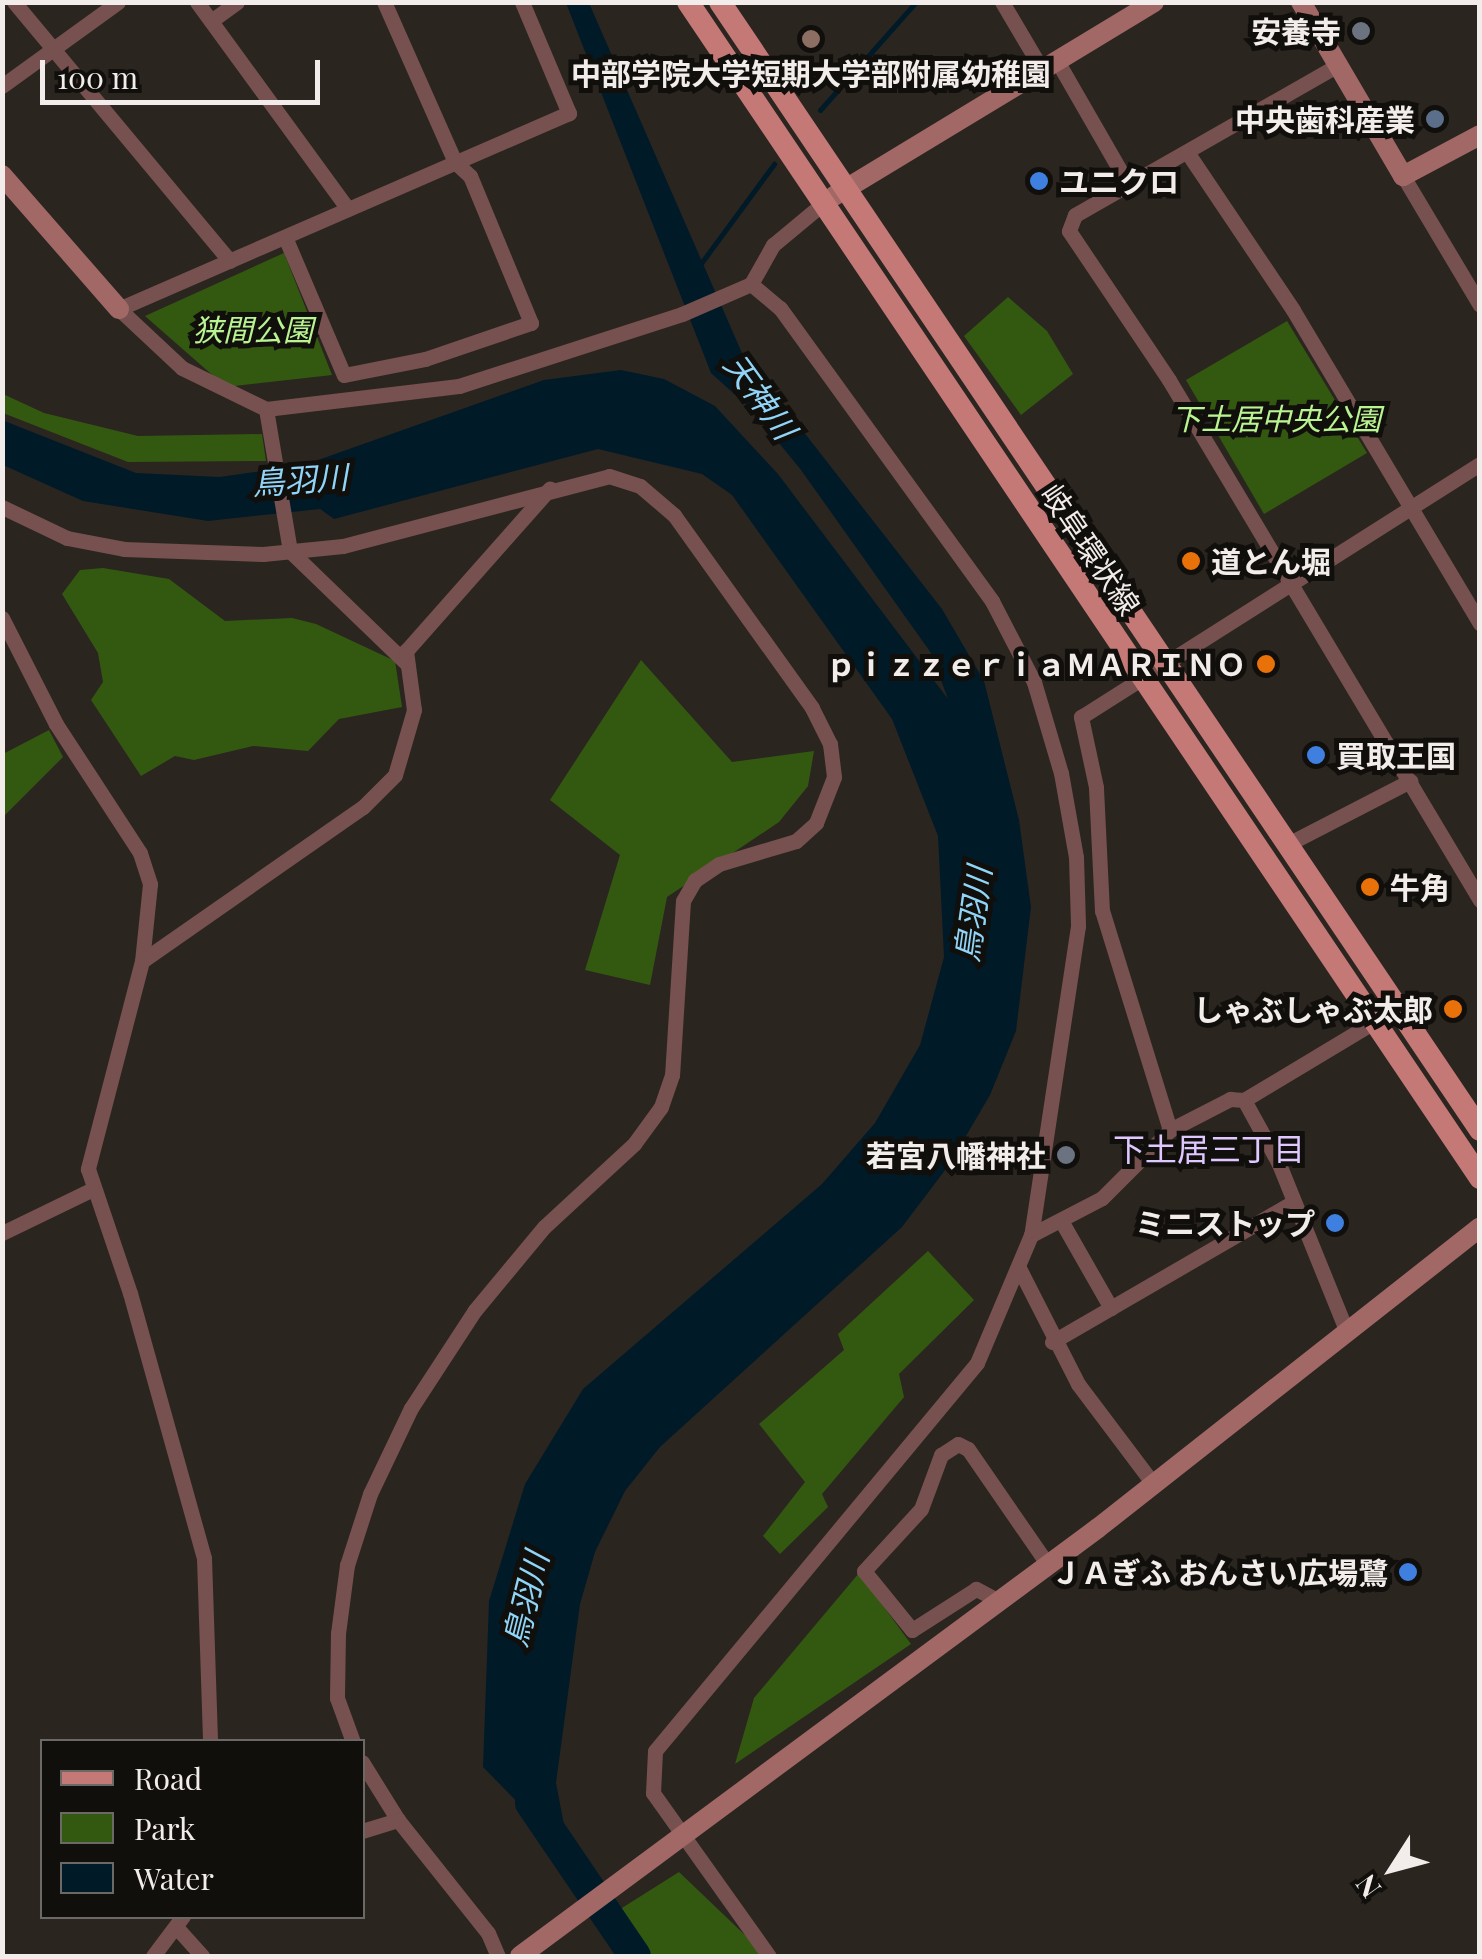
<!DOCTYPE html>
<html>
<head>
<meta charset="utf-8">
<style>
	body { margin:0 }
	#map { position:relative; width:1482px; height:1959px; overflow:hidden; background:#2b2520; font-family:"Playfair Display","Noto Sans JP",serif }
	div>[style] { position:absolute }
	.green>* { inset:0; background:#335911 }
	.water>* { inset:0; background:#001a28 }
	.stream>* { height:5px; margin:-2.5px; padding:0 2.5px; transform-origin:2.5px; border-radius:2.5px; background:#001a28 }
	.river>* { height:32px; margin:-16px; padding:0 16px; transform-origin:16px; border-radius:16px; background:#001a28 }
	.street>* { height:15px; margin:-7.5px; padding:0 7.5px; transform-origin:7.5px; border-radius:7.5px; background:#76514f }
	.secondary>* { height:20px; margin:-10px; padding:0 10px; transform-origin:10px; border-radius:10px; background:#a26866 }
	.primary>* { height:22px; margin:-11px; padding:0 11px; transform-origin:11px; border-radius:11px; background:#c47977 }
	.dots>* { width:28px; height:28px; translate:-50% -50%; box-sizing:border-box; border:5px solid #110f0c; border-radius:50% }
	span { translate:-50% -50%; white-space:nowrap; text-align:center; line-height:1.15; -webkit-text-stroke:10px #110f0c; paint-order:stroke }
	.poi-label { font-size:30px; color:#f2edea; font-weight:700 }
	.right { translate:-100% -50%; text-align:right }
	.left { translate:0 -50%; text-align:left }
	.park-label { font-size:30px; color:#b9f491; font-style:italic }
	.street-label { font-size:30px; color:#f2edea }
	.water-label { font-size:32px; color:#90d5f8; font-style:italic }
	.neighbourhood-label { font-size:32px; color:#dfc7ff }
	.frame { position:absolute; inset:0; border:5px solid #f2edea; pointer-events:none }
	.legend { position:absolute; left:40px; top:1739px; width:325px; height:180px; box-sizing:border-box; background:#110f0c; border:2px solid #6b6865; margin:0; padding:12px 18px; list-style:none; font-size:30px; color:#f2edea }
	.legend li { display:flex; align-items:center; gap:20px; height:50px }
	.legend b { width:50px; border:2px solid #6b6865 }
	.north { position:absolute; left:1342px; top:1819px; width:100px; height:100px; -webkit-text-stroke:8px #110f0c; paint-order:stroke; rotate:234deg; font-size:28px; font-weight:700; line-height:40px; text-align:center; color:#f2edea }
	.north::after { content:''; display:block; margin:auto; width:35px; height:45px; background:#f2edea; clip-path:polygon(50% 0,100% 100%,50% 72%,0 100%) }
	.scale { position:absolute; left:40px; top:60px; width:280px; height:45px; box-sizing:border-box; border:5px solid #f2edea; border-top:0; padding-left:12px; font-size:30px; line-height:35px; white-space:nowrap; color:#f2edea; -webkit-text-stroke:8px #110f0c; paint-order:stroke }
</style>
</head>
<body>
<div id="map">
	<div class="green">
		<i style="clip-path:polygon(284px 253px,332px 375px,226px 387px,145px 316px)"></i>
		<i style="clip-path:polygon(1008px 297px,1047px 331px,1073px 374px,1021px 415px,964px 336px)"></i>
		<i style="clip-path:polygon(1287px 321px,1367px 453px,1264px 514px,1186px 380px)"></i>
		<i style="clip-path:polygon(3px 394px,44px 413px,138px 436px,262px 434px,266px 461px,128px 462px,3px 413px)"></i>
		<i style="clip-path:polygon(103px 568px,169px 579px,225px 621px,292px 618px,316px 624px,395px 661px,402px 707px,339px 719px,308px 751px,253px 746px,194px 760px,175px 756px,141px 776px,91px 700px,103px 682px,98px 653px,62px 594px,80px 570px)"></i>
		<i style="clip-path:polygon(641px 660px,732px 762px,814px 751px,808px 786px,779px 822px,667px 897px,650px 985px,585px 970px,620px 855px,550px 800px)"></i>
		<i style="clip-path:polygon(49px 730px,63px 757px,3px 817px,3px 754px)"></i>
		<i style="clip-path:polygon(928px 1251px,974px 1300px,899px 1374px,904px 1397px,822px 1494px,828px 1507px,780px 1554px,763px 1536px,805px 1482px,759px 1424px,844px 1350px,838px 1334px)"></i>
		<i style="clip-path:polygon(859px 1573px,911px 1644px,735px 1764px,754px 1698px)"></i>
		<i style="clip-path:polygon(679px 1872px,767px 1956px,647px 1956px,614px 1913px)"></i>
	</div>
	<div class="water">
		<i style="clip-path:polygon(566px 3px,589px 3px,742px 353px,942px 609px,984px 681px,1019px 820px,1031px 907px,1016px 1031px,990px 1095px,949px 1165px,902px 1227px,660px 1447px,625px 1491px,595px 1552px,580px 1604px,556px 1783px,566px 1835px,583px 1869px,483px 1767px,489px 1601px,525px 1484px,583px 1389px,822px 1184px,875px 1123px,920px 1045px,944px 957px,938px 836px,892px 719px,732px 495px,702px 474px,598px 449px,334px 519px,320px 509px,208px 521px,83px 501px,3px 465px,2px 420px,136px 473px,220px 477px,304px 465px,544px 380px,621px 370px,664px 379px,715px 406px,778px 474px,948px 699px,931px 653px,801px 470px,752px 410px,711px 373px)"></i>
	</div>
	<div class="stream">
		<i style="left:820px;top:110px;width:144px;rotate:-48.4deg"></i>
		<i style="left:699px;top:266px;width:127px;rotate:-53.7deg"></i>
	</div>
	<div class="river">
		<i style="left:531px;top:1803px;width:185px;rotate:55.8deg"></i>
	</div>
	<div class="street">
		<i style="left:14px;top:2px;width:337px;rotate:50.2deg"></i>
		<i style="left:197px;top:2px;width:256px;rotate:53.9deg"></i>
		<i style="left:522px;top:2px;width:121px;rotate:67.1deg"></i>
		<i style="left:569px;top:113px;width:491px;rotate:156.5deg"></i>
		<i style="left:119px;top:309px;width:86px;rotate:43.1deg"></i>
		<i style="left:182px;top:368px;width:93px;rotate:26deg"></i>
		<i style="left:266px;top:409px;width:194px;rotate:-6.8deg"></i>
		<i style="left:459px;top:386px;width:234px;rotate:-17.9deg"></i>
		<i style="left:682px;top:314px;width:75px;rotate:-23.5deg"></i>
		<i style="left:751px;top:284px;width:45px;rotate:-60.6deg"></i>
		<i style="left:773px;top:245px;width:61px;rotate:-39.7deg"></i>
		<i style="left:1002px;top:2px;width:77px;rotate:59.4deg"></i>
		<i style="left:211px;top:21px;width:32px;rotate:-36deg"></i>
		<i style="left:1056px;top:59px;width:144px;rotate:60.1deg"></i>
		<i style="left:1338px;top:65px;width:303px;rotate:150.3deg"></i>
		<i style="left:1075px;top:215px;width:17px;rotate:111deg"></i>
		<i style="left:1069px;top:231px;width:179px;rotate:56.1deg"></i>
		<i style="left:1169px;top:380px;width:606px;rotate:59.12deg"></i>
		<i style="left:2px;top:86px;width:143px;rotate:-35.9deg"></i>
		<i style="left:1187px;top:152px;width:190px;rotate:56.1deg"></i>
		<i style="left:1293px;top:310px;width:365px;rotate:59.2deg"></i>
		<i style="left:1403px;top:176px;width:150px;rotate:59.2deg"></i>
		<i style="left:285px;top:237px;width:150px;rotate:66.9deg"></i>
		<i style="left:344px;top:375px;width:83px;rotate:-11.2deg"></i>
		<i style="left:425px;top:359px;width:112px;rotate:-18.8deg"></i>
		<i style="left:531px;top:323px;width:159px;rotate:-112.5deg"></i>
		<i style="left:470px;top:176px;width:21px;rotate:-137deg"></i>
		<i style="left:455px;top:162px;width:175px;rotate:-113.9deg"></i>
		<i style="left:751px;top:284px;width:38px;rotate:40deg"></i>
		<i style="left:780px;top:308px;width:362px;rotate:54.1deg"></i>
		<i style="left:992px;top:601px;width:91px;rotate:62.6deg"></i>
		<i style="left:1034px;top:682px;width:95px;rotate:73.5deg"></i>
		<i style="left:1061px;top:773px;width:85px;rotate:79.9deg"></i>
		<i style="left:1076px;top:857px;width:69px;rotate:88.3deg"></i>
		<i style="left:1078px;top:926px;width:313px;rotate:98.6deg"></i>
		<i style="left:1031px;top:1235px;width:139px;rotate:112.9deg"></i>
		<i style="left:977px;top:1363px;width:504px;rotate:129.69deg"></i>
		<i style="left:655px;top:1751px;width:42px;rotate:92.7deg"></i>
		<i style="left:653px;top:1793px;width:200px;rotate:54.6deg"></i>
		<i style="left:266px;top:409px;width:144px;rotate:80.4deg"></i>
		<i style="left:290px;top:551px;width:163px;rotate:44deg"></i>
		<i style="left:2px;top:507px;width:72px;rotate:25.5deg"></i>
		<i style="left:67px;top:538px;width:58px;rotate:10.9deg"></i>
		<i style="left:124px;top:549px;width:139px;rotate:2.1deg"></i>
		<i style="left:263px;top:554px;width:80px;rotate:-5.7deg"></i>
		<i style="left:343px;top:546px;width:275px;rotate:-14.7deg"></i>
		<i style="left:609px;top:476px;width:33px;rotate:18deg"></i>
		<i style="left:640px;top:486px;width:45px;rotate:40.5deg"></i>
		<i style="left:674px;top:515px;width:237px;rotate:54.4deg"></i>
		<i style="left:812px;top:708px;width:40px;rotate:63.4deg"></i>
		<i style="left:830px;top:744px;width:33px;rotate:83deg"></i>
		<i style="left:834px;top:777px;width:49px;rotate:111.4deg"></i>
		<i style="left:816px;top:823px;width:27px;rotate:138deg"></i>
		<i style="left:796px;top:841px;width:80px;rotate:163.4deg"></i>
		<i style="left:719px;top:864px;width:29px;rotate:146deg"></i>
		<i style="left:695px;top:880px;width:24px;rotate:120deg"></i>
		<i style="left:683px;top:901px;width:174px;rotate:93.6deg"></i>
		<i style="left:672px;top:1075px;width:34px;rotate:109deg"></i>
		<i style="left:661px;top:1107px;width:46px;rotate:126.1deg"></i>
		<i style="left:634px;top:1144px;width:122px;rotate:137.3deg"></i>
		<i style="left:544px;top:1227px;width:108px;rotate:129.7deg"></i>
		<i style="left:475px;top:1310px;width:117px;rotate:123.1deg"></i>
		<i style="left:411px;top:1408px;width:95px;rotate:115.5deg"></i>
		<i style="left:370px;top:1494px;width:75px;rotate:107.9deg"></i>
		<i style="left:347px;top:1565px;width:69px;rotate:97.5deg"></i>
		<i style="left:338px;top:1633px;width:65px;rotate:90.9deg"></i>
		<i style="left:337px;top:1698px;width:47px;rotate:70deg"></i>
		<i style="left:2px;top:618px;width:119px;rotate:63deg"></i>
		<i style="left:56px;top:724px;width:154px;rotate:56.9deg"></i>
		<i style="left:140px;top:853px;width:33px;rotate:72deg"></i>
		<i style="left:150px;top:884px;width:77px;rotate:95.9deg"></i>
		<i style="left:142px;top:961px;width:215px;rotate:104.6deg"></i>
		<i style="left:88px;top:1169px;width:131px;rotate:71.3deg"></i>
		<i style="left:130px;top:1293px;width:275px;rotate:74.4deg"></i>
		<i style="left:204px;top:1558px;width:184px;rotate:88.1deg"></i>
		<i style="left:1286px;top:845px;width:140px;rotate:-27.3deg"></i>
		<i style="left:142px;top:961px;width:269px;rotate:-34.9deg"></i>
		<i style="left:363px;top:807px;width:45px;rotate:-45deg"></i>
		<i style="left:395px;top:775px;width:68px;rotate:-73.7deg"></i>
		<i style="left:414px;top:710px;width:60px;rotate:-97.7deg"></i>
		<i style="left:406px;top:651px;width:217px;rotate:-48.5deg"></i>
		<i style="left:1244px;top:1100px;width:73px;rotate:61.3deg"></i>
		<i style="left:1279px;top:1164px;width:176px;rotate:68deg"></i>
		<i style="left:1170px;top:1130px;width:229px;rotate:-107.2deg"></i>
		<i style="left:1102px;top:911px;width:124px;rotate:-92.8deg"></i>
		<i style="left:1096px;top:787px;width:72px;rotate:-102.1deg"></i>
		<i style="left:1081px;top:717px;width:472px;rotate:-32.4deg"></i>
		<i style="left:1063px;top:1224px;width:97px;rotate:60.3deg"></i>
		<i style="left:2px;top:1233px;width:101px;rotate:-25.8deg"></i>
		<i style="left:1031px;top:1235px;width:80px;rotate:-27.5deg"></i>
		<i style="left:1102px;top:1198px;width:96px;rotate:-45deg"></i>
		<i style="left:1170px;top:1130px;width:68px;rotate:-27.3deg"></i>
		<i style="left:1230px;top:1099px;width:14px;rotate:4deg"></i>
		<i style="left:1244px;top:1100px;width:152px;rotate:-31deg"></i>
		<i style="left:1020px;top:1270px;width:128px;rotate:63deg"></i>
		<i style="left:1078px;top:1384px;width:126px;rotate:53deg"></i>
		<i style="left:1052px;top:1342px;width:277px;rotate:-30.1deg"></i>
		<i style="left:999px;top:1601px;width:26px;rotate:-152deg"></i>
		<i style="left:976px;top:1589px;width:76px;rotate:147.4deg"></i>
		<i style="left:912px;top:1630px;width:76px;rotate:-129.1deg"></i>
		<i style="left:864px;top:1571px;width:84px;rotate:-47.4deg"></i>
		<i style="left:921px;top:1509px;width:58px;rotate:-69.7deg"></i>
		<i style="left:941px;top:1455px;width:20px;rotate:-33deg"></i>
		<i style="left:958px;top:1444px;width:11px;rotate:27deg"></i>
		<i style="left:968px;top:1449px;width:141px;rotate:55.4deg"></i>
		<i style="left:362px;top:1762px;width:68px;rotate:58.2deg"></i>
		<i style="left:398px;top:1820px;width:144px;rotate:51.5deg"></i>
		<i style="left:488px;top:1933px;width:25px;rotate:67deg"></i>
		<i style="left:362px;top:1831px;width:38px;rotate:-17deg"></i>
		<i style="left:177px;top:1928px;width:38px;rotate:48deg"></i>
		<i style="left:153px;top:1956px;width:50px;rotate:-53.1deg"></i>
	</div>
	<div class="secondary">
		<i style="left:1301px;top:2px;width:202px;rotate:59.6deg"></i>
		<i style="left:1403px;top:176px;width:87px;rotate:-28deg"></i>
		<i style="left:2px;top:175px;width:178px;rotate:48.9deg"></i>
		<i style="left:834px;top:196px;width:374px;rotate:-31.2deg"></i>
		<i style="left:520px;top:1956px;width:719px;rotate:-36.52deg"></i>
		<i style="left:1098px;top:1528px;width:486px;rotate:-38.2deg"></i>
	</div>
	<div class="primary">
		<i style="left:688px;top:2px;width:1418px;rotate:56.04deg"></i>
		<i style="left:720px;top:2px;width:1360px;rotate:56.03deg"></i>
	</div>
	<div class="dots">
		<i style="left:1361px;top:31px;background:#6b7280"></i>
		<i style="left:811px;top:39px;background:#8d6e63"></i>
		<i style="left:1435px;top:119px;background:#5c6f8a"></i>
		<i style="left:1039px;top:181px;background:#3f7fe0"></i>
		<i style="left:1191px;top:561px;background:#e8710a"></i>
		<i style="left:1266px;top:664px;background:#e8710a"></i>
		<i style="left:1316px;top:755px;background:#3f7fe0"></i>
		<i style="left:1370px;top:887px;background:#e8710a"></i>
		<i style="left:1453px;top:1009px;background:#e8710a"></i>
		<i style="left:1066px;top:1155px;background:#6b7280"></i>
		<i style="left:1335px;top:1223px;background:#3f7fe0"></i>
		<i style="left:1408px;top:1572px;background:#3f7fe0"></i>
	</div>
	<div class="poi-label">
		<span class="right" style="left:1341px;top:31px">安養寺</span>
		<span style="left:811px;top:73px">中部学院大学短期大学部附属幼稚園</span>
		<span class="right" style="left:1415px;top:119px">中央歯科産業</span>
		<span class="left" style="left:1059px;top:181px">ユニクロ</span>
		<span class="left" style="left:1211px;top:561px">道とん堀</span>
		<span class="right" style="left:1246px;top:664px">ｐｉｚｚｅｒｉａＭＡＲＩＮＯ</span>
		<span class="left" style="left:1336px;top:755px">買取王国</span>
		<span class="left" style="left:1390px;top:887px">牛角</span>
		<span class="right" style="left:1433px;top:1009px">しゃぶしゃぶ太郎</span>
		<span class="right" style="left:1046px;top:1155px">若宮八幡神社</span>
		<span class="right" style="left:1315px;top:1223px">ミニストップ</span>
		<span class="right" style="left:1388px;top:1572px">ＪＡぎふ おんさい広場鷺</span>
	</div>
	<div class="park-label">
		<span style="left:253px;top:329px">狭間公園</span>
		<span style="left:1276px;top:418px">下土居中央公園</span>
	</div>
	<div class="street-label">
		<span style="left:1091px;top:549px;rotate:56deg">岐阜環状線</span>
	</div>
	<div class="water-label">
		<span style="left:761px;top:396px;rotate:54deg">天神川</span>
		<span style="left:300px;top:479px;rotate:-4deg">鳥羽川</span>
		<span style="left:972px;top:914px;rotate:-82deg">鳥羽川</span>
		<span style="left:525px;top:1599px;rotate:-76deg">鳥羽川</span>
	</div>
	<div class="neighbourhood-label">
		<span style="left:1209px;top:1148px">下土居三丁目</span>
	</div>
	<div class="frame"></div>
	<ul class="legend">
	<li><b style="height:12px;background:#c47977"></b>Road</li>
	<li><b style="height:28px;background:#335911"></b>Park</li>
	<li><b style="height:28px;background:#001a28"></b>Water</li>
	</ul>
	<div class="north">N</div>
	<div class="scale">100 m</div>
</div>
</body>
</html>
